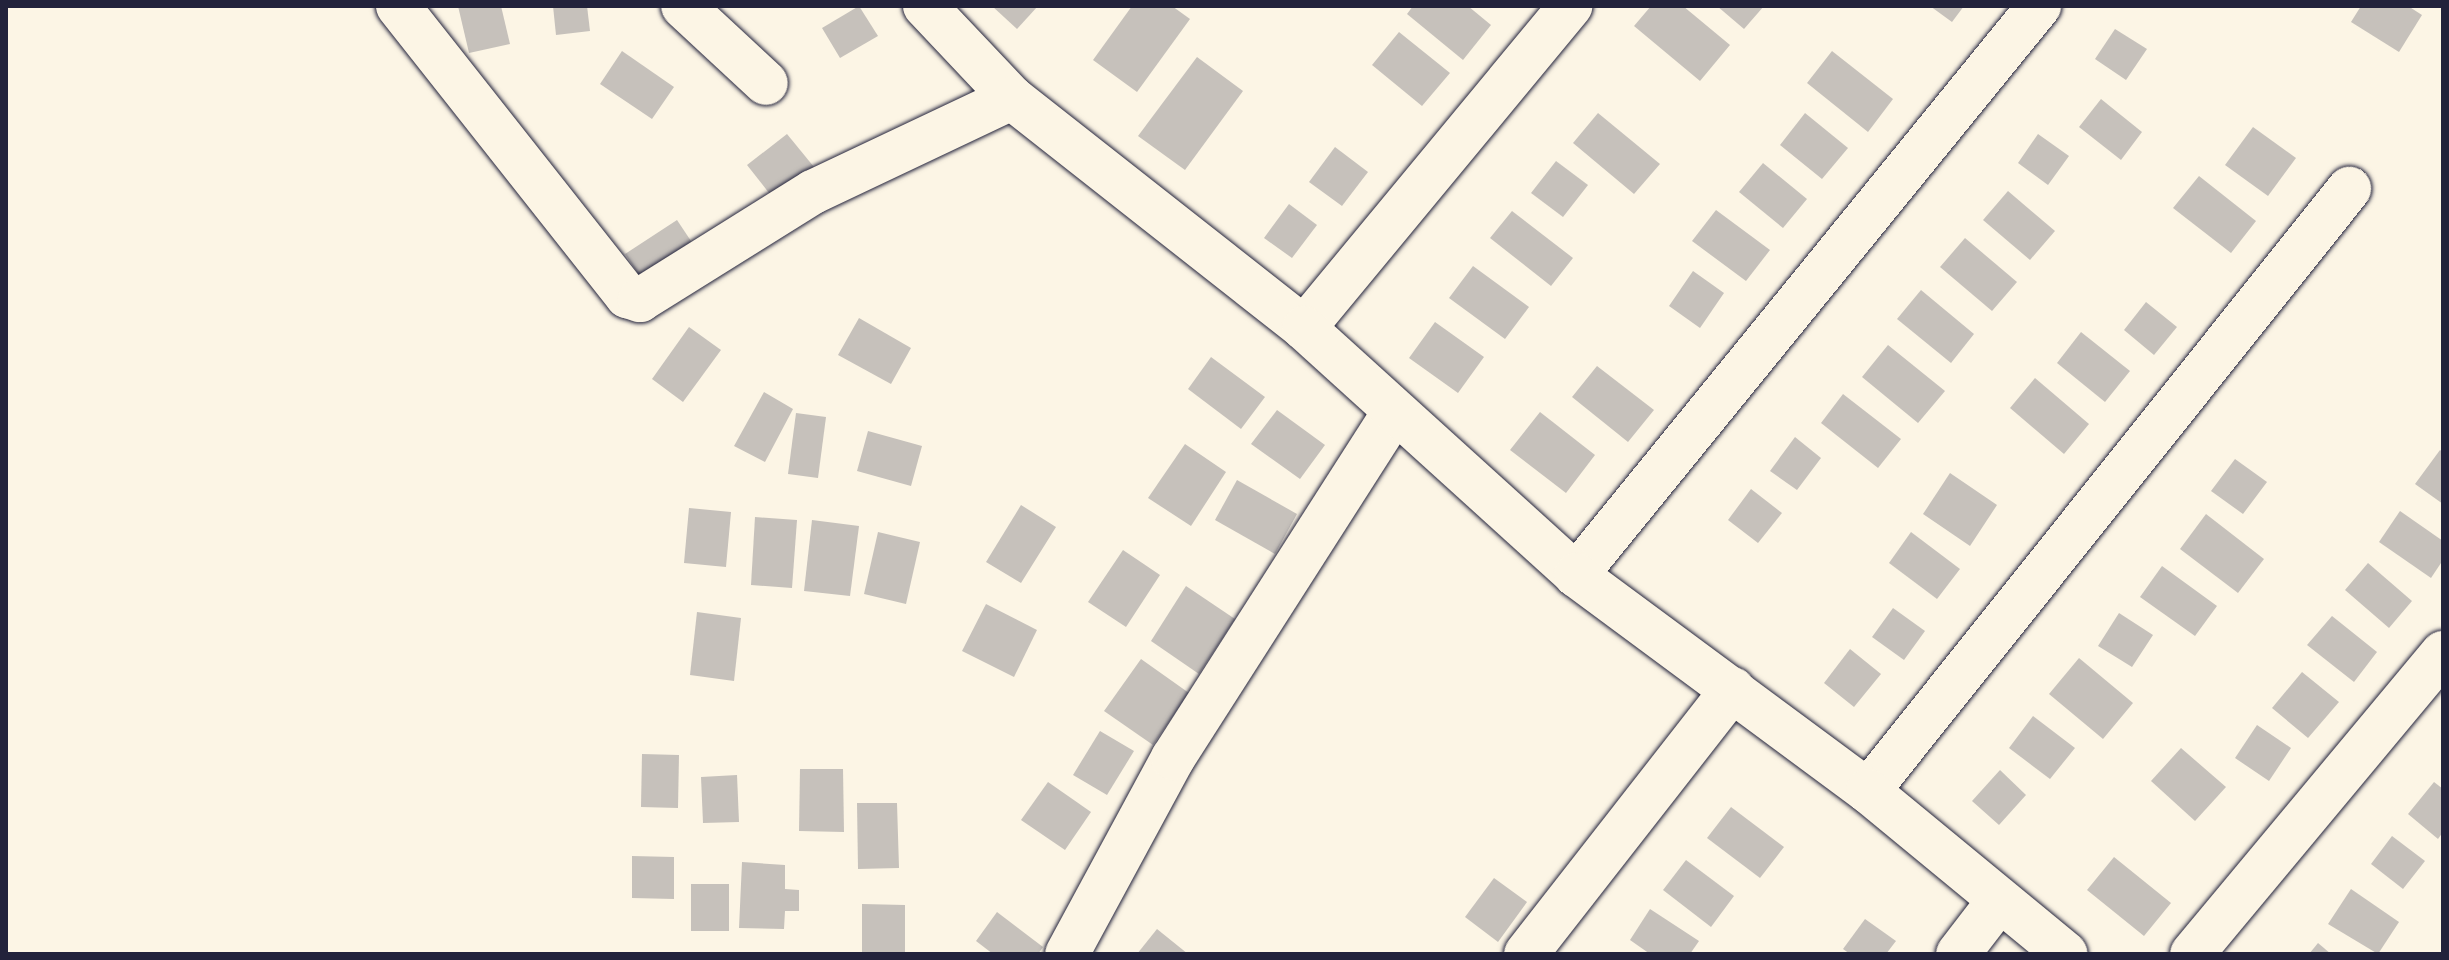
<!DOCTYPE html>
<html>
<head>
<meta charset="utf-8">
<style>
	body { margin:0 }
	#map { position:relative; width:2449px; height:960px; overflow:hidden; background:#fcf5e5; font-family:Pangolin,sans-serif }
	div>[style] { position:absolute }
	.building>* { inset:0; background:#c6c1bb }
	.roads { filter:drop-shadow(0 0 2px #22223b) drop-shadow(0 0 2px #22223b) }
	.minor>* { height:44px; margin:-22px; padding:0 22px; transform-origin:22px; border-radius:22px; background:#fcf5e5 }
	.tertiary>* { height:44px; margin:-22px; padding:0 22px; transform-origin:22px; border-radius:22px; background:#fcf5e5 }
	span { translate:-50% -50%; white-space:nowrap; text-align:center; line-height:1.15; -webkit-text-stroke:8px #fcf5e5; paint-order:stroke }
	.frame { position:absolute; inset:0; border:8px solid #22223b; pointer-events:none }
</style>
</head>
<body>
<div id="map">
	<div class="building">
		<i style="clip-path:polygon(458px 6px,501px 6px,510px 44px,469px 53px)"></i>
		<i style="clip-path:polygon(553px 6px,587px 6px,590px 31px,556px 35px)"></i>
		<i style="clip-path:polygon(859px 6px,878px 36px,840px 58px,822px 28px)"></i>
		<i style="clip-path:polygon(992px 6px,1038px 6px,1017px 29px)"></i>
		<i style="clip-path:polygon(1132px 6px,1172px 6px,1190px 19px,1137px 92px,1093px 60px)"></i>
		<i style="clip-path:polygon(1413px 6px,1468px 6px,1491px 25px,1463px 60px,1407px 14px)"></i>
		<i style="clip-path:polygon(1651px 6px,1683px 6px,1730px 45px,1700px 81px,1634px 26px)"></i>
		<i style="clip-path:polygon(1717px 6px,1764px 6px,1744px 29px)"></i>
		<i style="clip-path:polygon(1930px 6px,1964px 6px,1952px 22px)"></i>
		<i style="clip-path:polygon(2361px 6px,2408px 6px,2422px 15px,2399px 52px,2351px 22px)"></i>
		<i style="clip-path:polygon(2115px 29px,2147px 49px,2126px 80px,2095px 59px)"></i>
		<i style="clip-path:polygon(1399px 32px,1450px 73px,1422px 106px,1372px 65px)"></i>
		<i style="clip-path:polygon(622px 51px,674px 87px,652px 119px,600px 84px)"></i>
		<i style="clip-path:polygon(1832px 51px,1893px 99px,1868px 132px,1807px 83px)"></i>
		<i style="clip-path:polygon(1197px 57px,1243px 91px,1185px 170px,1138px 136px)"></i>
		<i style="clip-path:polygon(2101px 99px,2142px 132px,2121px 160px,2079px 127px)"></i>
		<i style="clip-path:polygon(1598px 113px,1660px 164px,1634px 194px,1573px 143px)"></i>
		<i style="clip-path:polygon(1805px 113px,1848px 148px,1822px 179px,1780px 145px)"></i>
		<i style="clip-path:polygon(2253px 127px,2296px 158px,2268px 196px,2225px 165px)"></i>
		<i style="clip-path:polygon(787px 134px,814px 167px,773px 198px,747px 165px)"></i>
		<i style="clip-path:polygon(2038px 134px,2069px 156px,2048px 185px,2018px 163px)"></i>
		<i style="clip-path:polygon(1335px 147px,1368px 172px,1342px 206px,1309px 182px)"></i>
		<i style="clip-path:polygon(1556px 161px,1588px 185px,1563px 217px,1531px 193px)"></i>
		<i style="clip-path:polygon(1763px 163px,1807px 199px,1783px 228px,1739px 192px)"></i>
		<i style="clip-path:polygon(2199px 176px,2256px 221px,2231px 253px,2173px 208px)"></i>
		<i style="clip-path:polygon(2008px 191px,2055px 231px,2030px 260px,1983px 220px)"></i>
		<i style="clip-path:polygon(1289px 204px,1317px 225px,1292px 258px,1264px 238px)"></i>
		<i style="clip-path:polygon(1716px 210px,1770px 250px,1746px 281px,1692px 241px)"></i>
		<i style="clip-path:polygon(1512px 211px,1573px 258px,1551px 286px,1490px 238px)"></i>
		<i style="clip-path:polygon(677px 220px,699px 253px,647px 287px,625px 254px)"></i>
		<i style="clip-path:polygon(1965px 238px,2017px 282px,1992px 311px,1940px 267px)"></i>
		<i style="clip-path:polygon(1473px 266px,1529px 307px,1505px 339px,1449px 298px)"></i>
		<i style="clip-path:polygon(1693px 271px,1724px 293px,1700px 328px,1669px 306px)"></i>
		<i style="clip-path:polygon(1921px 290px,1974px 334px,1951px 363px,1897px 319px)"></i>
		<i style="clip-path:polygon(2146px 302px,2177px 327px,2154px 355px,2124px 330px)"></i>
		<i style="clip-path:polygon(859px 318px,911px 348px,891px 384px,838px 355px)"></i>
		<i style="clip-path:polygon(1435px 322px,1484px 357px,1458px 393px,1409px 358px)"></i>
		<i style="clip-path:polygon(689px 327px,721px 350px,683px 402px,652px 379px)"></i>
		<i style="clip-path:polygon(2081px 332px,2130px 371px,2105px 402px,2057px 363px)"></i>
		<i style="clip-path:polygon(1888px 345px,1945px 391px,1918px 423px,1862px 377px)"></i>
		<i style="clip-path:polygon(1211px 357px,1265px 397px,1241px 429px,1188px 389px)"></i>
		<i style="clip-path:polygon(1597px 366px,1654px 410px,1628px 442px,1572px 397px)"></i>
		<i style="clip-path:polygon(2035px 378px,2089px 424px,2064px 454px,2010px 408px)"></i>
		<i style="clip-path:polygon(764px 392px,793px 409px,765px 462px,734px 446px)"></i>
		<i style="clip-path:polygon(1843px 394px,1901px 439px,1878px 468px,1821px 423px)"></i>
		<i style="clip-path:polygon(1277px 410px,1325px 445px,1300px 479px,1251px 444px)"></i>
		<i style="clip-path:polygon(1540px 412px,1595px 455px,1566px 493px,1510px 450px)"></i>
		<i style="clip-path:polygon(796px 413px,826px 417px,818px 478px,788px 474px)"></i>
		<i style="clip-path:polygon(868px 431px,922px 446px,911px 486px,857px 471px)"></i>
		<i style="clip-path:polygon(1795px 437px,1821px 458px,1797px 490px,1770px 471px)"></i>
		<i style="clip-path:polygon(1185px 444px,1226px 472px,1191px 526px,1148px 498px)"></i>
		<i style="clip-path:polygon(2440px 450px,2443px 452px,2443px 504px,2415px 484px)"></i>
		<i style="clip-path:polygon(2235px 459px,2267px 482px,2243px 514px,2211px 491px)"></i>
		<i style="clip-path:polygon(1950px 473px,1997px 505px,1970px 546px,1923px 514px)"></i>
		<i style="clip-path:polygon(1237px 480px,1297px 514px,1275px 554px,1215px 520px)"></i>
		<i style="clip-path:polygon(1751px 489px,1782px 513px,1758px 543px,1728px 520px)"></i>
		<i style="clip-path:polygon(1021px 505px,1056px 527px,1021px 583px,986px 562px)"></i>
		<i style="clip-path:polygon(689px 508px,731px 512px,726px 567px,684px 563px)"></i>
		<i style="clip-path:polygon(2400px 511px,2443px 541px,2443px 560px,2431px 578px,2379px 542px)"></i>
		<i style="clip-path:polygon(2206px 514px,2264px 559px,2238px 593px,2180px 549px)"></i>
		<i style="clip-path:polygon(755px 517px,797px 520px,792px 588px,751px 585px)"></i>
		<i style="clip-path:polygon(812px 520px,859px 526px,850px 596px,804px 591px)"></i>
		<i style="clip-path:polygon(878px 532px,920px 542px,906px 604px,864px 594px)"></i>
		<i style="clip-path:polygon(1911px 532px,1960px 569px,1937px 599px,1889px 563px)"></i>
		<i style="clip-path:polygon(1123px 550px,1160px 575px,1126px 627px,1088px 602px)"></i>
		<i style="clip-path:polygon(2368px 563px,2412px 601px,2389px 628px,2345px 590px)"></i>
		<i style="clip-path:polygon(2162px 566px,2217px 606px,2195px 636px,2140px 597px)"></i>
		<i style="clip-path:polygon(1186px 586px,1235px 619px,1199px 674px,1151px 641px)"></i>
		<i style="clip-path:polygon(986px 604px,1037px 630px,1014px 677px,962px 651px)"></i>
		<i style="clip-path:polygon(1893px 608px,1925px 631px,1904px 660px,1872px 637px)"></i>
		<i style="clip-path:polygon(697px 612px,741px 618px,734px 681px,690px 675px)"></i>
		<i style="clip-path:polygon(2119px 613px,2153px 635px,2132px 667px,2098px 646px)"></i>
		<i style="clip-path:polygon(2332px 616px,2377px 652px,2354px 682px,2307px 645px)"></i>
		<i style="clip-path:polygon(1850px 649px,1881px 674px,1854px 707px,1824px 683px)"></i>
		<i style="clip-path:polygon(2079px 658px,2133px 703px,2103px 739px,2049px 694px)"></i>
		<i style="clip-path:polygon(1141px 659px,1189px 693px,1153px 745px,1104px 711px)"></i>
		<i style="clip-path:polygon(2302px 672px,2339px 702px,2308px 738px,2272px 708px)"></i>
		<i style="clip-path:polygon(2033px 716px,2075px 748px,2050px 779px,2009px 748px)"></i>
		<i style="clip-path:polygon(2257px 725px,2291px 748px,2269px 781px,2235px 758px)"></i>
		<i style="clip-path:polygon(1100px 731px,1134px 751px,1107px 795px,1073px 775px)"></i>
		<i style="clip-path:polygon(2181px 748px,2226px 787px,2195px 821px,2151px 781px)"></i>
		<i style="clip-path:polygon(642px 754px,679px 755px,678px 808px,641px 807px)"></i>
		<i style="clip-path:polygon(800px 769px,843px 769px,844px 832px,799px 831px)"></i>
		<i style="clip-path:polygon(2000px 770px,2026px 795px,1999px 825px,1972px 801px)"></i>
		<i style="clip-path:polygon(737px 775px,739px 822px,703px 823px,701px 777px)"></i>
		<i style="clip-path:polygon(1048px 782px,1091px 812px,1065px 850px,1021px 820px)"></i>
		<i style="clip-path:polygon(2434px 782px,2443px 789px,2443px 832px,2438px 839px,2408px 814px)"></i>
		<i style="clip-path:polygon(857px 803px,897px 803px,899px 868px,858px 869px)"></i>
		<i style="clip-path:polygon(1731px 807px,1784px 847px,1760px 878px,1707px 838px)"></i>
		<i style="clip-path:polygon(2392px 836px,2425px 861px,2403px 889px,2371px 864px)"></i>
		<i style="clip-path:polygon(632px 856px,674px 857px,674px 899px,632px 898px)"></i>
		<i style="clip-path:polygon(2114px 857px,2171px 903px,2144px 936px,2087px 890px)"></i>
		<i style="clip-path:polygon(1686px 860px,1734px 896px,1711px 927px,1663px 890px)"></i>
		<i style="clip-path:polygon(742px 862px,785px 865px,785px 889px,799px 890px,799px 911px,785px 911px,784px 929px,739px 928px)"></i>
		<i style="clip-path:polygon(1494px 878px,1527px 902px,1498px 942px,1465px 917px)"></i>
		<i style="clip-path:polygon(691px 884px,729px 884px,729px 931px,691px 931px)"></i>
		<i style="clip-path:polygon(2351px 889px,2399px 922px,2378px 954px,2328px 924px)"></i>
		<i style="clip-path:polygon(862px 904px,905px 905px,905px 954px,862px 954px)"></i>
		<i style="clip-path:polygon(1650px 909px,1699px 941px,1690px 954px,1650px 954px,1630px 940px)"></i>
		<i style="clip-path:polygon(997px 912px,1043px 947px,1038px 954px,993px 954px,976px 941px)"></i>
		<i style="clip-path:polygon(1865px 919px,1896px 941px,1886px 954px,1850px 954px,1843px 949px)"></i>
		<i style="clip-path:polygon(1157px 929px,1188px 954px,1137px 954px)"></i>
		<i style="clip-path:polygon(2318px 943px,2331px 954px,2309px 954px)"></i>
	</div>
	<div class="roads">
		<div class="minor">
			<i style="left:398px;top:6px;width:370px;rotate:51.7deg"></i>
			<i style="left:627px;top:296px;width:14px;rotate:17deg"></i>
			<i style="left:640px;top:300px;width:204px;rotate:-32deg"></i>
			<i style="left:813px;top:192px;width:220px;rotate:-25.3deg"></i>
			<i style="left:683px;top:6px;width:113px;rotate:42.9deg"></i>
			<i style="left:1304px;top:328px;width:418px;rotate:-50.4deg"></i>
			<i style="left:1576px;top:575px;width:734px;rotate:-50.86deg"></i>
			<i style="left:1868px;top:791px;width:771px;rotate:-51.38deg"></i>
			<i style="left:1067px;top:954px;width:223px;rotate:-61.6deg"></i>
			<i style="left:1173px;top:758px;width:410px;rotate:-57.4deg"></i>
			<i style="left:1526px;top:954px;width:336px;rotate:-52deg"></i>
			<i style="left:1958px;top:954px;width:66px;rotate:-52.4deg"></i>
			<i style="left:2192px;top:954px;width:392px;rotate:-50.2deg"></i>
		</div>
		<div class="tertiary">
			<i style="left:925px;top:6px;width:127px;rotate:46.6deg"></i>
			<i style="left:1012px;top:98px;width:372px;rotate:38.2deg"></i>
			<i style="left:1304px;top:328px;width:367px;rotate:42.2deg"></i>
			<i style="left:1576px;top:575px;width:363px;rotate:36.5deg"></i>
			<i style="left:1868px;top:791px;width:256px;rotate:39.5deg"></i>
		</div>
	</div>
	<div class="frame"></div>
</div>
</body>
</html>
